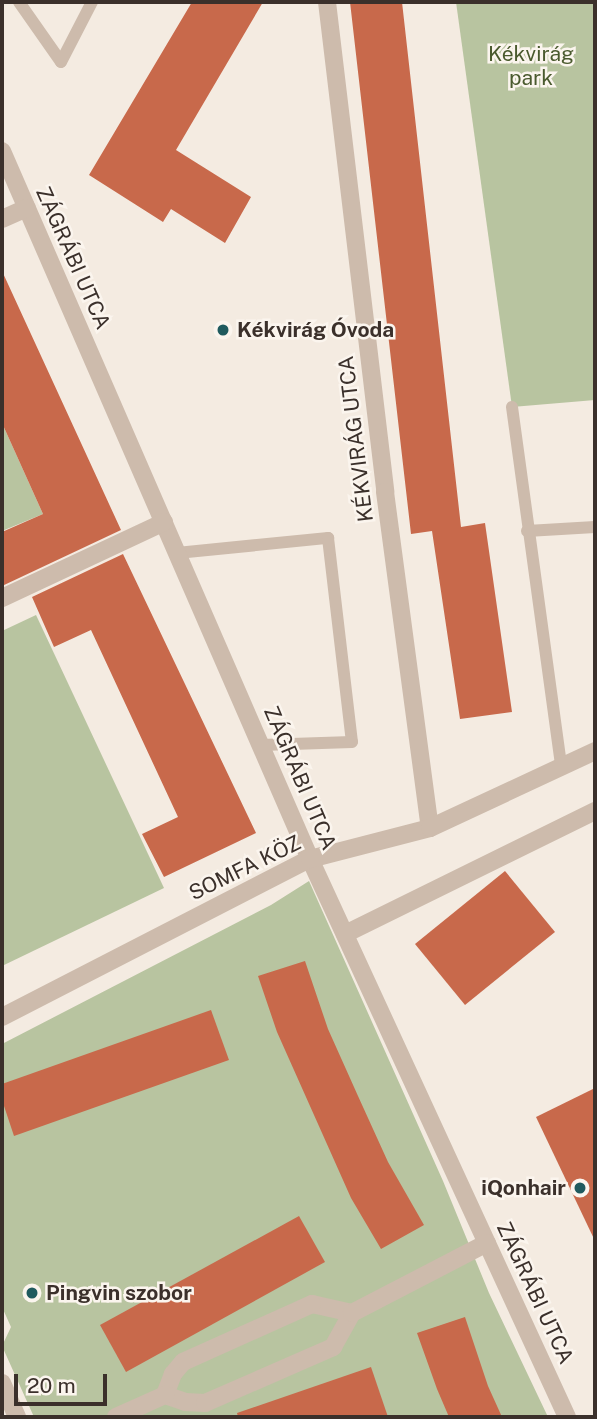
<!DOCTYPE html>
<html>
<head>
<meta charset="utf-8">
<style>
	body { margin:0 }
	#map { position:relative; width:597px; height:1419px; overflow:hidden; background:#f4ebe1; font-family:"Public Sans",sans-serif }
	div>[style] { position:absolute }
	.green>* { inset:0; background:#b8c4a0 }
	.building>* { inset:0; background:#c8694b }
	.service>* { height:12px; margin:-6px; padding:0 6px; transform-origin:6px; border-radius:6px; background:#cdbbac }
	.minor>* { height:18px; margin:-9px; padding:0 9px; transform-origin:9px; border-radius:9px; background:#cdbbac }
	.dots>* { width:19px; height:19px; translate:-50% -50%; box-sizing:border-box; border:4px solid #fbf5ee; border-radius:50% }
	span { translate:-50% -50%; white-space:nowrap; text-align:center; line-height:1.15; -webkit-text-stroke:5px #fbf5ee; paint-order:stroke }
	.park-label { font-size:21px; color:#4a5a2e }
	.street-label { font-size:21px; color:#3b302b }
	.poi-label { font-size:21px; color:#3b302b; font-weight:700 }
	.left { translate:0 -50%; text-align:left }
	.right { translate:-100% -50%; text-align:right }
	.frame { position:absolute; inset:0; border:4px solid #3b302b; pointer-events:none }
	.scale { position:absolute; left:14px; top:1374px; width:93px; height:32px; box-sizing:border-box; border:4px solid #3b302b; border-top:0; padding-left:9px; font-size:21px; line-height:24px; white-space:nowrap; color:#3b302b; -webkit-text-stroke:5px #fbf5ee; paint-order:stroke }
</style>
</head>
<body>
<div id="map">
	<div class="green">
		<i style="clip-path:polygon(456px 2px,595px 2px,595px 400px,512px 407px)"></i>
		<i style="clip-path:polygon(2px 423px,43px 514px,2px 531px)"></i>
		<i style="clip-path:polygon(36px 615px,164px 888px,2px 966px,2px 631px)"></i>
		<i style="clip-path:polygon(309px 881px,443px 1181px,489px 1293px,548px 1417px,34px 1417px,2px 1346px,11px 1327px,2px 1307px,2px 1044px,271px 905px)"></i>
	</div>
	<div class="building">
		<i style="clip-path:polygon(192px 2px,263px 2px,176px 150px,251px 197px,225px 243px,171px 209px,163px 222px,89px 175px)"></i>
		<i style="clip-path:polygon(350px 2px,402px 2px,461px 527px,485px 523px,512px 712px,460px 719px,432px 531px,411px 534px)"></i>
		<i style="clip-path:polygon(2px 271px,121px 530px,2px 586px,2px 532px,43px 514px,2px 423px)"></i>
		<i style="clip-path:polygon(123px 554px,256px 833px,164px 877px,142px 834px,178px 817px,91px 630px,54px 647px,32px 597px)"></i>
		<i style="clip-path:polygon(505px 871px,555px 932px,465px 1005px,415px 944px)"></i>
		<i style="clip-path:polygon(305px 961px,328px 1029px,358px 1096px,388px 1162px,424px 1225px,381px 1249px,351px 1198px,277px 1032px,258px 976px)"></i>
		<i style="clip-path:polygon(211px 1010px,229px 1060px,14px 1136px,2px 1100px,2px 1084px)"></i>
		<i style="clip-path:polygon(595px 1088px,595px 1241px,536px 1117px)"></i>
		<i style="clip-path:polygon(299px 1216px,325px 1262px,126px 1372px,100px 1325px)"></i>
		<i style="clip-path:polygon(465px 1317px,488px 1386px,502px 1417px,449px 1417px,437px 1389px,417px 1333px)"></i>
		<i style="clip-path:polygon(371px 1367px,388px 1417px,238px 1417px,237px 1413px)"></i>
	</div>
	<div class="service">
		<i style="left:19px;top:2px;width:73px;rotate:55deg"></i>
		<i style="left:61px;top:62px;width:68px;rotate:-62.7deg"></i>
		<i style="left:512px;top:407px;width:363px;rotate:82.2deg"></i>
		<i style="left:527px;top:531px;width:68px;rotate:-3.4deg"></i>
		<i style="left:177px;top:553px;width:152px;rotate:-5.7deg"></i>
		<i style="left:328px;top:538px;width:205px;rotate:83.3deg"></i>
		<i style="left:352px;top:742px;width:91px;rotate:178.1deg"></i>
	</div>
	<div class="minor">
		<i style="left:327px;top:2px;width:493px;rotate:83.2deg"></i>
		<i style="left:385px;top:492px;width:339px;rotate:82.4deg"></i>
		<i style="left:2px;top:151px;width:772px;rotate:66.49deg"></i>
		<i style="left:310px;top:859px;width:614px;rotate:65.27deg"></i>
		<i style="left:2px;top:219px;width:27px;rotate:-24deg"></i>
		<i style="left:2px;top:598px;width:179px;rotate:-25.1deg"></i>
		<i style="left:345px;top:934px;width:279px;rotate:-26.2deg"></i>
		<i style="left:2px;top:1017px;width:346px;rotate:-27.2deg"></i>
		<i style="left:310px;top:859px;width:124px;rotate:-14.5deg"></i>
		<i style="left:430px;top:828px;width:182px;rotate:-25deg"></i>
		<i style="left:352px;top:1313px;width:41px;rotate:-167.3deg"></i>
		<i style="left:312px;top:1304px;width:141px;rotate:155.8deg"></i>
		<i style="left:183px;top:1362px;width:16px;rotate:130deg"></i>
		<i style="left:173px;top:1374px;width:22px;rotate:111deg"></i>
		<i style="left:165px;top:1395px;width:21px;rotate:19deg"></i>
		<i style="left:185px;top:1402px;width:20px;rotate:3deg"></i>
		<i style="left:205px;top:1403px;width:140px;rotate:-23.6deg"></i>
		<i style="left:333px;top:1347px;width:39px;rotate:-61deg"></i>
		<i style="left:352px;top:1313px;width:152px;rotate:-27.4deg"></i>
		<i style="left:2px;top:1383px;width:37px;rotate:66deg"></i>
		<i style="left:116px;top:1417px;width:54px;rotate:-24.2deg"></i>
	</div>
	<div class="dots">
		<i style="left:223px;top:330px;background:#1f5a5e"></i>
		<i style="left:580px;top:1188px;background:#1f5a5e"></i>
		<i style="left:32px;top:1293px;background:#1f5a5e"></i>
	</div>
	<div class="park-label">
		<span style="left:531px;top:66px">Kékvirág<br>park</span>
	</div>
	<div class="street-label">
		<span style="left:73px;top:258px;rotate:66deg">ZÁGRÁBI UTCA</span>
		<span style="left:356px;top:439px;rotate:-97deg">KÉKVIRÁG UTCA</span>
		<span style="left:300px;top:778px;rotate:67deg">ZÁGRÁBI UTCA</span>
		<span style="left:245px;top:868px;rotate:-26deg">SOMFA KÖZ</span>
		<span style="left:535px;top:1293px;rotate:65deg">ZÁGRÁBI UTCA</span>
	</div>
	<div class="poi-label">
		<span class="left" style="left:237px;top:330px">Kékvirág Óvoda</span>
		<span class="right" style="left:566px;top:1188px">iQonhair</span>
		<span class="left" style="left:46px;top:1293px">Pingvin szobor</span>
	</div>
	<div class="frame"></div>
	<div class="scale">20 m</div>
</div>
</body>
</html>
